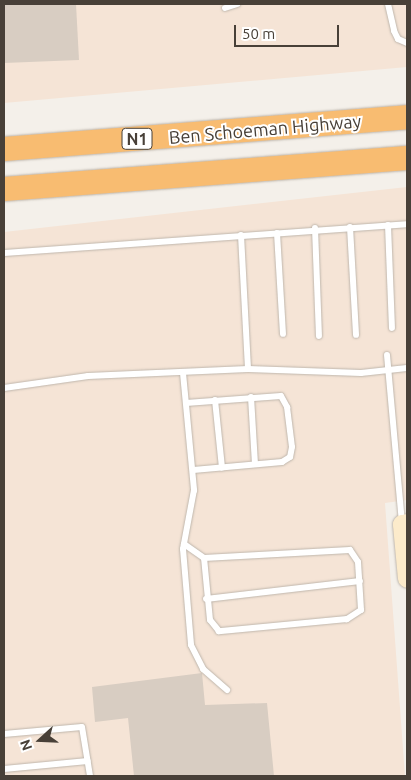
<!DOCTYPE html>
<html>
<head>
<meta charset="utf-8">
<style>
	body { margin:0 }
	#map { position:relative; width:411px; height:780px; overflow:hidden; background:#f4f0ea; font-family:Ubuntu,sans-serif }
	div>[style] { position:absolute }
	.commercial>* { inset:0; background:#f5e4d6 }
	.building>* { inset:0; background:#d8cdc2 }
	.roads { filter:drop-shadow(0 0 1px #bfb6ac) drop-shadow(0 0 1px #bfb6ac) }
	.lane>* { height:6px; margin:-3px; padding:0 3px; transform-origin:3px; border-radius:3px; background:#fff }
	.secondary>* { height:19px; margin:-9.5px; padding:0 9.5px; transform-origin:9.5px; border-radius:9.5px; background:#fcebcb }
	.highway>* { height:24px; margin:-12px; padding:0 12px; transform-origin:12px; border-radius:12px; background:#f8bc71 }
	span { translate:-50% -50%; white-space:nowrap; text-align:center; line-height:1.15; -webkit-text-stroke:4px #fff; paint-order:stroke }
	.shield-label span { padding:1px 4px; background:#fff; border:1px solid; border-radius:4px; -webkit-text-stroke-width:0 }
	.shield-label { font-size:16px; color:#484038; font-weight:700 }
	.street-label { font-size:18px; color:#484038 }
	.frame { position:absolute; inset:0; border:5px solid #484038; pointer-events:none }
	.north { position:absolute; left:15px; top:715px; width:50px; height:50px; -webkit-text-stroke:4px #fff; paint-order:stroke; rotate:250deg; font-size:14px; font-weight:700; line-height:20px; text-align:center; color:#484038 }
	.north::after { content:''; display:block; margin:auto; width:18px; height:22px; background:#484038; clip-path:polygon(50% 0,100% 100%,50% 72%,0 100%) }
	.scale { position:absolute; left:234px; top:25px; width:105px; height:22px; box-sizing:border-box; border:2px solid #484038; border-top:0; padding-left:6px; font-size:15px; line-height:18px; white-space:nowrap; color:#484038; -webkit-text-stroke:4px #fff; paint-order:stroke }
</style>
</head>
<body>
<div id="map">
	<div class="commercial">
		<i style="clip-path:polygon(4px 4px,407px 4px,407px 67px,4px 103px)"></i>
		<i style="clip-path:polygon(407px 187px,407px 500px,385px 503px,405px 776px,4px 776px,4px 232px)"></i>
	</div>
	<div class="building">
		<i style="clip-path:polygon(4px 4px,76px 4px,79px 60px,4px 63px)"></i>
		<i style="clip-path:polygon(202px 673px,205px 705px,267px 703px,274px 776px,134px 776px,128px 718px,95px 722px,92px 687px)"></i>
	</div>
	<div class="roads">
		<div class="lane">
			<i style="left:388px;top:4px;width:28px;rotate:77deg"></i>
			<i style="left:394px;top:31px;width:9px;rotate:63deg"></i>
			<i style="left:398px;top:39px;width:10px;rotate:24deg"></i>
			<i style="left:225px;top:8px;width:13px;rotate:-18deg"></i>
			<i style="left:388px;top:225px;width:103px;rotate:87.8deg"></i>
			<i style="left:350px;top:227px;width:108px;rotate:86.8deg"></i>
			<i style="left:315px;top:228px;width:108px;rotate:87.9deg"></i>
			<i style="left:277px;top:233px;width:101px;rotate:86.6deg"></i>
			<i style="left:241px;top:235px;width:134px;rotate:87deg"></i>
			<i style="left:4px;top:253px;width:404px;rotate:-4.1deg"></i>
			<i style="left:387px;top:355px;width:168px;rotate:84.9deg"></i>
			<i style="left:183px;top:373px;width:118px;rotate:84.6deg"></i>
			<i style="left:194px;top:490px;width:60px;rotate:100.6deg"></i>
			<i style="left:183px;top:549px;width:96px;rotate:85.2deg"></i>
			<i style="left:191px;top:645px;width:27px;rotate:63deg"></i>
			<i style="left:203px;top:669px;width:32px;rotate:41deg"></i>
			<i style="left:4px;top:388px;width:85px;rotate:-8.1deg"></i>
			<i style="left:88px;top:376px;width:160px;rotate:-2.5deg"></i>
			<i style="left:248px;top:369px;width:113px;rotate:2deg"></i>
			<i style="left:361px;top:373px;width:46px;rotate:-6.2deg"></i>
			<i style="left:251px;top:397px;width:67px;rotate:86.6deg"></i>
			<i style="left:215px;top:400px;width:68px;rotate:84.1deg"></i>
			<i style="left:186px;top:403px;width:95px;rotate:-4.2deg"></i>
			<i style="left:281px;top:396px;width:13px;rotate:61deg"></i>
			<i style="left:287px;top:407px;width:40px;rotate:82.9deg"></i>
			<i style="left:292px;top:447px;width:10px;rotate:101deg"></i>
			<i style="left:290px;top:457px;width:9px;rotate:148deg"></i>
			<i style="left:282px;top:462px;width:89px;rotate:174.9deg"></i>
			<i style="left:184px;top:544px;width:24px;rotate:35deg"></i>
			<i style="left:204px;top:558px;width:146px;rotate:-3.1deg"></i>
			<i style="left:350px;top:550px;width:14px;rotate:56deg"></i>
			<i style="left:358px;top:562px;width:48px;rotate:86.4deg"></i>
			<i style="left:361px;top:610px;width:17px;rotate:147deg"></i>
			<i style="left:347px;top:619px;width:129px;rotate:174.6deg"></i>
			<i style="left:219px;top:631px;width:14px;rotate:-129deg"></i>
			<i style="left:210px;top:620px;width:62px;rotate:-95.5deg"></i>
			<i style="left:206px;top:599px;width:155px;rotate:-6.7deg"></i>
			<i style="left:4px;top:734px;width:78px;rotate:-5.1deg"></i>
			<i style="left:82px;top:727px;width:50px;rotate:80.7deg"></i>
			<i style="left:4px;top:769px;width:84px;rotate:-5.4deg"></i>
		</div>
		<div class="secondary">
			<i style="left:407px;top:523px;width:5px;rotate:169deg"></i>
			<i style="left:402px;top:524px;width:54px;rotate:84.7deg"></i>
		</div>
		<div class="highway">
			<i style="left:4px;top:149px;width:404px;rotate:-4.5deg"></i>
			<i style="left:4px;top:189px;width:404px;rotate:-4.4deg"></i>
		</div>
	</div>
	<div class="shield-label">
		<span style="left:137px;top:139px">N1</span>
	</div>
	<div class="street-label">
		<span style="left:265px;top:129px;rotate:-5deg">Ben Schoeman Highway</span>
	</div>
	<div class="frame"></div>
	<div class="north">N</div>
	<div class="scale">50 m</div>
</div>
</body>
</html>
